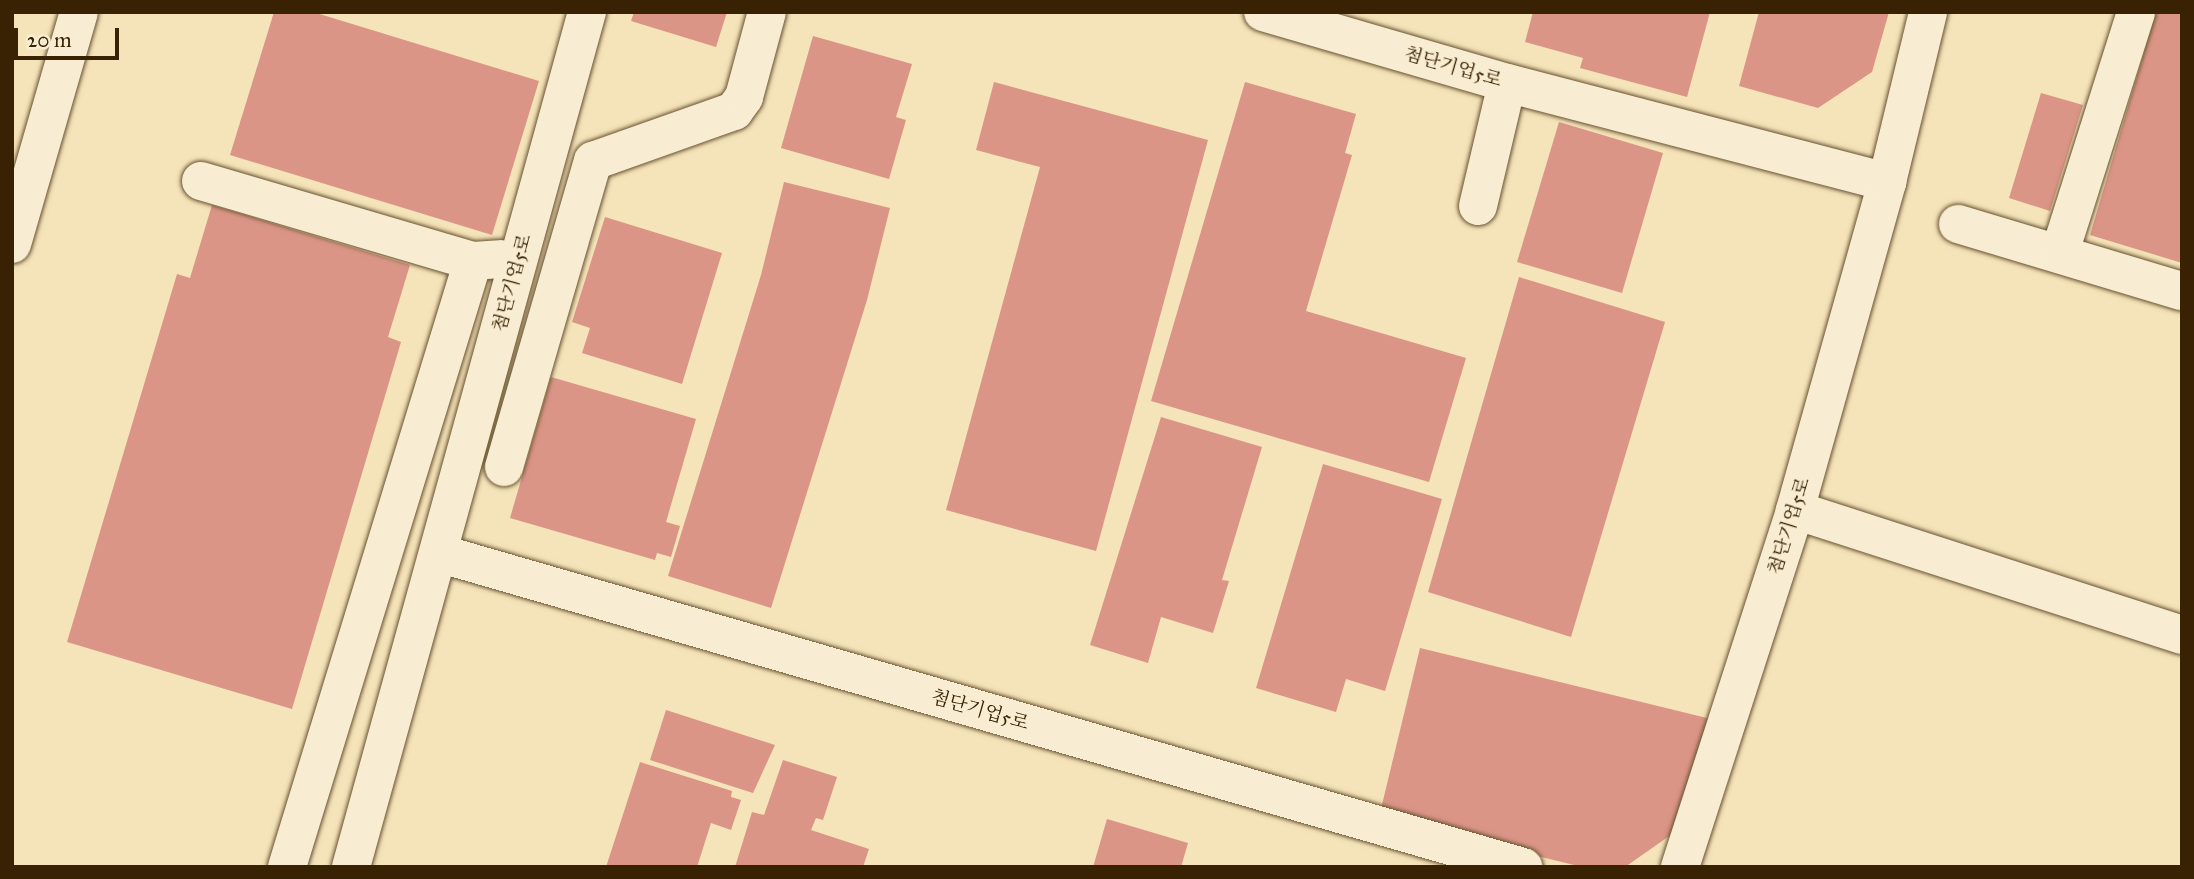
<!DOCTYPE html>
<html>
<head>
<meta charset="utf-8">
<style>
	body { margin:0 }
	#map { position:relative; width:2194px; height:879px; overflow:hidden; background:#f5e3b9; font-family:"IM FELL Great Primer","Noto Serif KR",serif }
	div>[style] { position:absolute }
	.building>* { inset:0; background:#db9586 }
	.roads { filter:drop-shadow(0 0 2px #675230) drop-shadow(0 0 2px #675230) }
	.minor>* { height:38px; margin:-19px; padding:0 19px; transform-origin:19px; border-radius:19px; background:#f8edd2 }
	span { translate:-50% -50%; white-space:nowrap; text-align:center; line-height:1.15; -webkit-text-stroke:6px #f8edd2; paint-order:stroke }
	.street-label { font-size:19px; color:#382203 }
	.frame { position:absolute; inset:0; border:14px solid #382203; pointer-events:none }
	.scale { position:absolute; left:14px; top:28px; width:105px; height:32px; box-sizing:border-box; border:4px solid #382203; border-top:0; padding-left:9px; font-size:21px; line-height:24px; white-space:nowrap; color:#382203; -webkit-text-stroke:5px #f8edd2; paint-order:stroke }
</style>
</head>
<body>
<div id="map">
	<div class="building">
		<i style="clip-path:polygon(274px 12px,313px 12px,539px 81px,492px 235px,230px 155px)"></i>
		<i style="clip-path:polygon(634px 12px,727px 12px,716px 47px,631px 21px)"></i>
		<i style="clip-path:polygon(1533px 12px,1710px 12px,1687px 97px,1580px 68px,1583px 58px,1525px 42px)"></i>
		<i style="clip-path:polygon(1759px 12px,1889px 12px,1872px 72px,1818px 108px,1739px 86px)"></i>
		<i style="clip-path:polygon(2156px 12px,2182px 12px,2182px 263px,2090px 235px)"></i>
		<i style="clip-path:polygon(813px 36px,912px 64px,896px 117px,906px 120px,889px 179px,781px 148px)"></i>
		<i style="clip-path:polygon(994px 82px,1208px 140px,1096px 551px,946px 510px,1040px 167px,976px 150px)"></i>
		<i style="clip-path:polygon(1245px 82px,1356px 114px,1345px 153px,1352px 155px,1306px 311px,1466px 358px,1429px 482px,1151px 401px)"></i>
		<i style="clip-path:polygon(2041px 93px,2083px 105px,2050px 211px,2009px 198px)"></i>
		<i style="clip-path:polygon(1559px 122px,1663px 153px,1622px 293px,1517px 262px)"></i>
		<i style="clip-path:polygon(784px 182px,890px 208px,867px 300px,771px 608px,668px 576px,761px 275px)"></i>
		<i style="clip-path:polygon(212px 205px,410px 265px,388px 337px,401px 342px,292px 709px,67px 642px,177px 274px,190px 278px)"></i>
		<i style="clip-path:polygon(605px 217px,722px 253px,682px 384px,582px 353px,590px 328px,572px 322px)"></i>
		<i style="clip-path:polygon(1519px 277px,1665px 322px,1571px 637px,1428px 592px)"></i>
		<i style="clip-path:polygon(551px 377px,696px 419px,666px 522px,680px 526px,671px 557px,657px 553px,655px 560px,510px 518px)"></i>
		<i style="clip-path:polygon(1161px 417px,1262px 447px,1222px 580px,1229px 581px,1213px 633px,1161px 617px,1148px 663px,1090px 645px)"></i>
		<i style="clip-path:polygon(1323px 464px,1442px 499px,1385px 691px,1346px 679px,1336px 712px,1256px 688px)"></i>
		<i style="clip-path:polygon(1420px 648px,1711px 719px,1685px 825px,1625px 867px,1582px 867px,1379px 817px)"></i>
		<i style="clip-path:polygon(666px 710px,775px 745px,753px 793px,650px 760px)"></i>
		<i style="clip-path:polygon(783px 760px,837px 777px,823px 820px,816px 818px,811px 830px,869px 849px,863px 867px,735px 867px,752px 812px,764px 815px)"></i>
		<i style="clip-path:polygon(640px 762px,732px 791px,731px 797px,741px 800px,731px 830px,711px 823px,697px 867px,606px 867px)"></i>
		<i style="clip-path:polygon(1107px 819px,1188px 843px,1181px 867px,1093px 867px)"></i>
	</div>
	<div class="roads">
		<div class="minor">
			<i style="left:1263px;top:12px;width:254px;rotate:16.2deg"></i>
			<i style="left:1507px;top:83px;width:393px;rotate:14.6deg"></i>
			<i style="left:201px;top:181px;width:284px;rotate:16.4deg"></i>
			<i style="left:473px;top:261px;width:27px;rotate:-4deg"></i>
			<i style="left:1478px;top:206px;width:126px;rotate:-76.7deg"></i>
			<i style="left:1958px;top:224px;width:234px;rotate:16.7deg"></i>
			<i style="left:12px;top:244px;width:241px;rotate:-73.9deg"></i>
			<i style="left:2060px;top:252px;width:252px;rotate:-72.4deg"></i>
			<i style="left:504px;top:467px;width:319px;rotate:-73.8deg"></i>
			<i style="left:593px;top:161px;width:150px;rotate:-19.5deg"></i>
			<i style="left:734px;top:111px;width:17px;rotate:-54deg"></i>
			<i style="left:744px;top:97px;width:88px;rotate:-74.9deg"></i>
			<i style="left:1795px;top:510px;width:407px;rotate:17.9deg"></i>
			<i style="left:438px;top:553px;width:1130px;rotate:16.14deg"></i>
			<i style="left:287px;top:867px;width:634px;rotate:-72.94deg"></i>
			<i style="left:351px;top:867px;width:887px;rotate:-74.57deg"></i>
			<i style="left:1680px;top:867px;width:375px;rotate:-72.1deg"></i>
			<i style="left:1795px;top:510px;width:341px;rotate:-74.3deg"></i>
			<i style="left:1887px;top:182px;width:175px;rotate:-76.4deg"></i>
		</div>
	</div>
	<div class="street-label">
		<span style="left:1453px;top:67px;rotate:16deg">첨단기업5로</span>
		<span style="left:512px;top:283px;rotate:-75deg">첨단기업5로</span>
		<span style="left:1789px;top:526px;rotate:-73deg">첨단기업5로</span>
		<span style="left:980px;top:710px;rotate:16deg">첨단기업5로</span>
	</div>
	<div class="frame"></div>
	<div class="scale">20 m</div>
</div>
</body>
</html>
